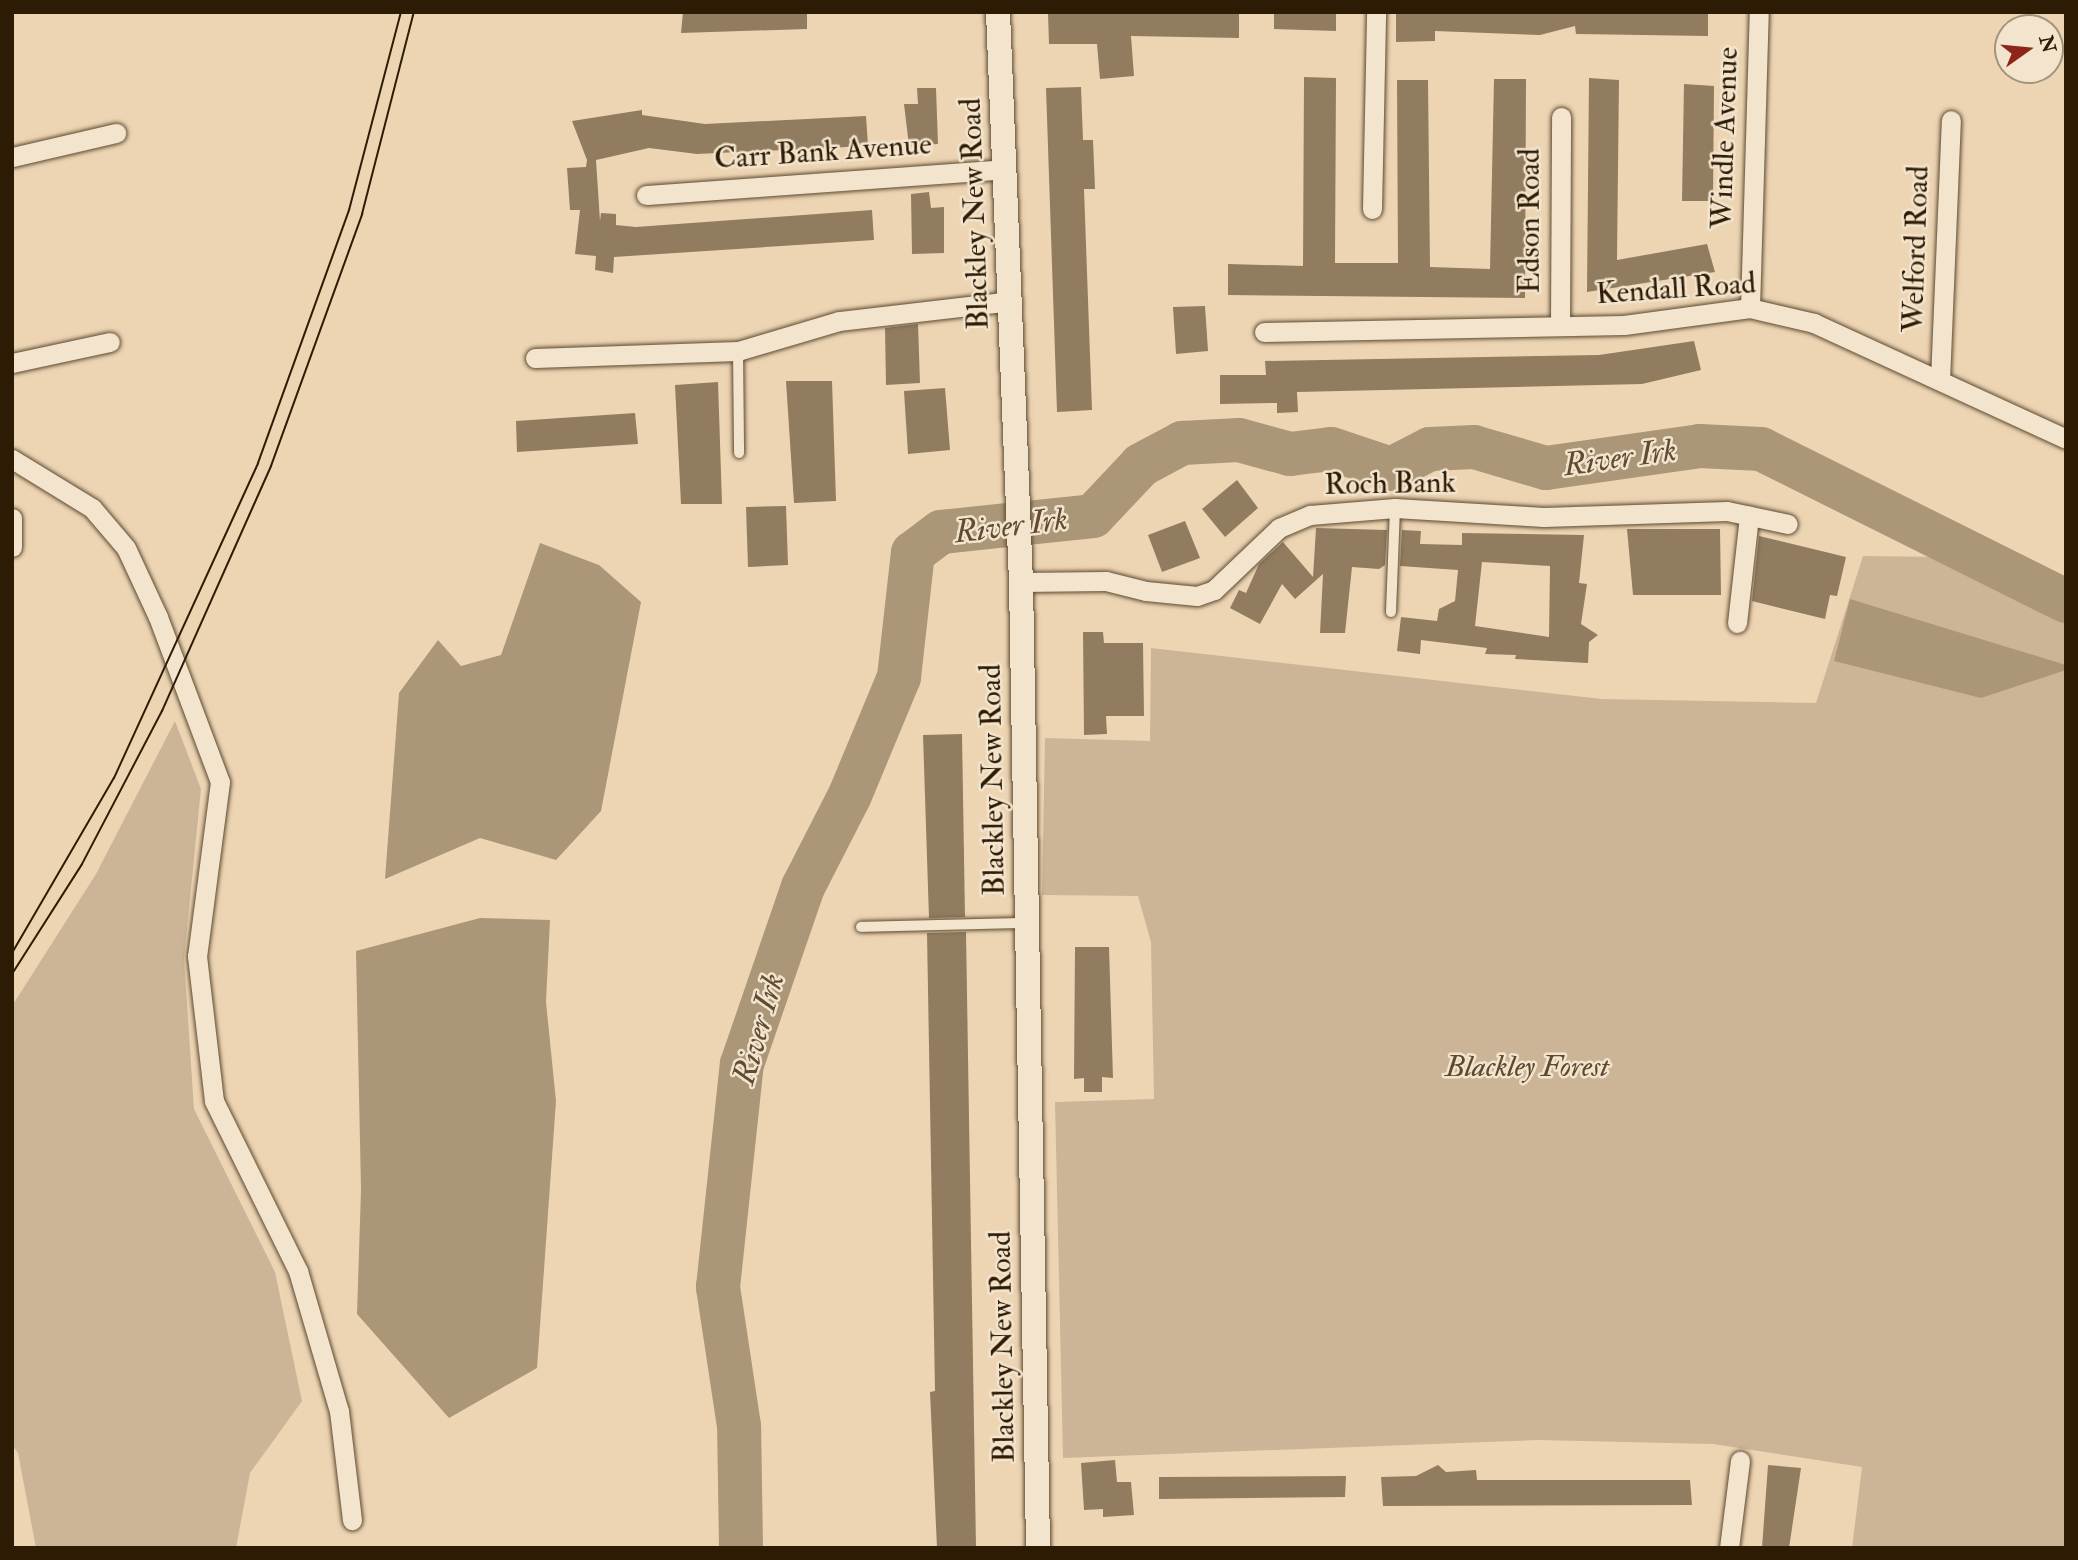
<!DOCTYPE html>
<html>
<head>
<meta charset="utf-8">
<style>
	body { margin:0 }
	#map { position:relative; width:2078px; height:1560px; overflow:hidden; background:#edd5b4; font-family:"IM FELL Double Pica",serif }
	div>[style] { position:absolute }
	.green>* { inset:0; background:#ccb596 }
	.water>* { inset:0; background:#ac9678 }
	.river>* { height:44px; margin:-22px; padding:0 22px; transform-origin:22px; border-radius:22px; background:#ac9678 }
	.building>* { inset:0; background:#917c60 }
	.roads { filter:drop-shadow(0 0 2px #5d4a30) drop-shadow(0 0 2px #5d4a30) }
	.service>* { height:10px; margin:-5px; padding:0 5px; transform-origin:5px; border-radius:5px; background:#f3e4ce }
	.minor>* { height:19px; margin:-9.5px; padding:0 9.5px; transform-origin:9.5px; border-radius:9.5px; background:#f3e4ce }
	.tertiary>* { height:24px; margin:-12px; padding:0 12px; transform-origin:12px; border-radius:12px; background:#f3e4ce }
	.tram>* { height:2px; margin:-1px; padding:0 1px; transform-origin:1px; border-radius:1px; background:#2d1b04 }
	span { translate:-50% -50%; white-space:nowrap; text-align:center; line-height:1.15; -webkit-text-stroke:5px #f3e4ce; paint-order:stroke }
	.street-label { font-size:30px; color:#2d1b04 }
	.park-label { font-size:30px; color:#5d4930; font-style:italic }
	.water-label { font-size:32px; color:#604c32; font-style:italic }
	.frame { position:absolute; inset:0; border:14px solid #2d1b04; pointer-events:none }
	.north { position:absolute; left:1994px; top:14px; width:70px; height:70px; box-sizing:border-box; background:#f3e4ce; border:2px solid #a4947d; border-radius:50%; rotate:75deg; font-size:19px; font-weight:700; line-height:28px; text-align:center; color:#2d1b04 }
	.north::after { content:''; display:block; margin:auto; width:24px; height:32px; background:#8f2418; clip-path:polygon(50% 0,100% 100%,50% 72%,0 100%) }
</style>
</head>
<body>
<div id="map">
	<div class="green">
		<i style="clip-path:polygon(1863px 556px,1943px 557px,2066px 615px,2066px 1548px,1852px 1548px,1862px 1467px,1713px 1444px,1538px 1440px,1063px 1458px,1055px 1102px,1154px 1099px,1151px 942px,1138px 896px,1042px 895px,1045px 738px,1150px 741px,1151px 648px,1602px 699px,1816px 703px)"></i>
		<i style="clip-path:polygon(175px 721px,201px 789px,184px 958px,194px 1109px,275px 1272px,302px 1401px,250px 1473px,236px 1548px,36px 1548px,18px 1453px,12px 1445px,12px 1006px,96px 874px)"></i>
	</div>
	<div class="water">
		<i style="clip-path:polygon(540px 543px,599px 565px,641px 602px,601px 811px,556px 860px,480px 838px,385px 879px,399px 693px,438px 640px,461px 666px,501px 655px)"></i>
		<i style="clip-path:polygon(1850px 599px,2066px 665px,2066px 670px,1981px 698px,1834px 661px)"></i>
		<i style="clip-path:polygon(480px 918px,550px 920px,546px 1002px,556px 1101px,537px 1368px,449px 1418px,357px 1314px,361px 1190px,356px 951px)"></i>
	</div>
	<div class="river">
		<i style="left:741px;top:1548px;width:122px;rotate:-90.9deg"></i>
		<i style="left:739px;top:1426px;width:141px;rotate:-98.6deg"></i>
		<i style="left:718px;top:1287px;width:224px;rotate:-83.9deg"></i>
		<i style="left:742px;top:1064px;width:187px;rotate:-71deg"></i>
		<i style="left:803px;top:887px;width:103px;rotate:-62.9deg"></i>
		<i style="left:850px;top:795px;width:128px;rotate:-67.4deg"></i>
		<i style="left:899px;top:677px;width:125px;rotate:-83.6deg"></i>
		<i style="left:913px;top:553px;width:35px;rotate:-37deg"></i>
		<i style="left:941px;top:532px;width:153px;rotate:-6deg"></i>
		<i style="left:1093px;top:516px;width:70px;rotate:-46.7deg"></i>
		<i style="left:1141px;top:465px;width:47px;rotate:-28.2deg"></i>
		<i style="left:1182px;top:443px;width:57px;rotate:-3deg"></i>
		<i style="left:1239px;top:440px;width:53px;rotate:15.4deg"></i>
		<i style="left:1290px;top:454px;width:41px;rotate:-7deg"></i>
		<i style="left:1331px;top:449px;width:63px;rotate:18.4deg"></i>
		<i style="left:1391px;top:469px;width:44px;rotate:-27.1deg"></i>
		<i style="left:1430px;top:449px;width:44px;rotate:-2.6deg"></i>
		<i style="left:1474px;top:447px;width:75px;rotate:16.3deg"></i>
		<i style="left:1546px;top:468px;width:156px;rotate:-8.1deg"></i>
		<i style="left:1700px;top:446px;width:61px;rotate:2.8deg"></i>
		<i style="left:1761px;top:449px;width:341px;rotate:26.5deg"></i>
	</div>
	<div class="building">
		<i style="clip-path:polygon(683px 12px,807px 12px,807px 29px,681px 33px)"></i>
		<i style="clip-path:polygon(1239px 12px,1239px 38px,1131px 36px,1134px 76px,1100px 79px,1097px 44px,1049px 44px,1048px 13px)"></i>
		<i style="clip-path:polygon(1274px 12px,1336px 12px,1336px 31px,1274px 29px)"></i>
		<i style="clip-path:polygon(1396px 12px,1708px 12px,1708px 36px,1576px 34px,1575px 26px,1540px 35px,1435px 31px,1435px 41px,1396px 42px)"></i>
		<i style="clip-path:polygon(1304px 77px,1336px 78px,1335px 263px,1398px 263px,1397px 80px,1428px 80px,1430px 267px,1490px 269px,1494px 79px,1526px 79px,1525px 298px,1228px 295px,1228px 264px,1303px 266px)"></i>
		<i style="clip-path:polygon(1589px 78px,1619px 80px,1617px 260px,1707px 244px,1715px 272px,1587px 292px)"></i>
		<i style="clip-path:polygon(1684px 84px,1714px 86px,1713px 201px,1682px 201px)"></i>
		<i style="clip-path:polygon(1081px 87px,1083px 140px,1093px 140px,1095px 189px,1084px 189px,1092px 410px,1057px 412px,1046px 88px)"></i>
		<i style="clip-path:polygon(917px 88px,936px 88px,938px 144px,909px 146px,904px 104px,918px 104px)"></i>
		<i style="clip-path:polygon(642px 110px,642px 115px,705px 124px,866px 116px,868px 146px,697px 154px,649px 148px,596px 160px,600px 221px,601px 213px,616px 214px,616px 225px,636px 227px,872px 210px,874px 240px,614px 257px,613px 273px,595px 270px,596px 256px,575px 254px,580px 210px,570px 210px,567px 168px,586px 167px,587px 160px,572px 121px)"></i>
		<i style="clip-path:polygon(929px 192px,931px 208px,944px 207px,944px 253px,912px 254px,911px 194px)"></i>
		<i style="clip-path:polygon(1205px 306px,1208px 351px,1176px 354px,1173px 307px)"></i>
		<i style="clip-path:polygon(918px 324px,920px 383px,886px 385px,885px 328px)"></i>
		<i style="clip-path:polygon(1694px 341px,1701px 370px,1642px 384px,1297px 392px,1298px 412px,1277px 413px,1277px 403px,1220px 404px,1220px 375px,1266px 375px,1265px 361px,1599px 355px)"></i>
		<i style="clip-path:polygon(786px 381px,832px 381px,836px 501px,794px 503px)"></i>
		<i style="clip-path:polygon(718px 382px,722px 504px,681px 504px,675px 385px)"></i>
		<i style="clip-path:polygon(945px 388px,950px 450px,908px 454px,904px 391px)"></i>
		<i style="clip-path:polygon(635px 413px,638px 444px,517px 452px,516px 421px)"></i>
		<i style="clip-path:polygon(1237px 480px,1258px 508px,1225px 537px,1202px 509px)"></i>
		<i style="clip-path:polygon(786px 506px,788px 565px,748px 567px,746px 507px)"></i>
		<i style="clip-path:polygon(1185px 521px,1200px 558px,1162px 572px,1148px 535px)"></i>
		<i style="clip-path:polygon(1316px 528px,1387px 530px,1385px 565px,1379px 569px,1352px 567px,1345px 633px,1320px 633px,1323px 574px,1295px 599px,1282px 584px,1260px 624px,1230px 608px,1239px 590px,1246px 593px,1259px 564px,1283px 542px,1313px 577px)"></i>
		<i style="clip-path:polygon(1627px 529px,1720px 529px,1721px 595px,1633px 595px)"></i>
		<i style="clip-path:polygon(evenodd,1402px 530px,1421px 531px,1420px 544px,1462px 545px,1462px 533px,1584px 535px,1579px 583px,1587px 584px,1581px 624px,1598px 635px,1589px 642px,1588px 663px,1515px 659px,1516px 655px,1485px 654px,1487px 648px,1421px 640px,1420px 654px,1397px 651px,1401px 617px,1437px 621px,1439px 609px,1455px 601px,1458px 570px,1400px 566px,1402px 530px,1482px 562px,1550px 566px,1549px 637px,1475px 626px,1482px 562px)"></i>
		<i style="clip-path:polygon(1759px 536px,1846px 557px,1837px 596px,1830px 595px,1825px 619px,1752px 601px)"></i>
		<i style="clip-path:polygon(1083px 632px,1103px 632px,1104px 643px,1143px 643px,1144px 716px,1106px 716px,1107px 734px,1084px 735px)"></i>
		<i style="clip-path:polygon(962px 734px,965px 917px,929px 918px,923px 735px)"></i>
		<i style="clip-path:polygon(966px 932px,976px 1548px,937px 1548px,930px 1392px,935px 1391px,927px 933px)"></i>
		<i style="clip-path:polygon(1075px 947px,1109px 947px,1113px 1078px,1102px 1077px,1102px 1092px,1084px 1092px,1084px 1078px,1074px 1079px)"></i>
		<i style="clip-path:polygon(1115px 1460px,1117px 1482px,1131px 1482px,1134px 1515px,1103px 1517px,1103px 1509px,1084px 1510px,1081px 1463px)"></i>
		<i style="clip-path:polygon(1438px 1465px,1446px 1472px,1476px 1470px,1477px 1480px,1690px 1480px,1692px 1505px,1383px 1506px,1381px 1477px,1416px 1476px)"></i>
		<i style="clip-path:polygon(1768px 1465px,1801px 1468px,1789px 1548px,1762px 1548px)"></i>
		<i style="clip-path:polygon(1346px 1476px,1345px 1497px,1159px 1499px,1159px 1477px)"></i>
	</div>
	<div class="roads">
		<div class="service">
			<i style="left:738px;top:350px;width:103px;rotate:89.4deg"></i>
			<i style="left:1391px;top:612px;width:104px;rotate:-87.8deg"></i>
			<i style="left:861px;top:927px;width:165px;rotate:-1.4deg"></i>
		</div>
		<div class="minor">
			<i style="left:12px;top:157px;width:107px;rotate:-13deg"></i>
			<i style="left:646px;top:195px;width:360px;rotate:-4.1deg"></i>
			<i style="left:1372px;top:209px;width:197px;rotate:-88.8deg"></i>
			<i style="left:1750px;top:308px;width:296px;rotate:-88.3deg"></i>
			<i style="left:1560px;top:326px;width:209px;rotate:-89.7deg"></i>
			<i style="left:1264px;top:332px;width:360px;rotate:-1.1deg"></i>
			<i style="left:1624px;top:325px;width:127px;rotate:-7.7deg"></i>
			<i style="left:1750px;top:308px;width:66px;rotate:13.2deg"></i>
			<i style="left:1814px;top:323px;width:277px;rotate:24.7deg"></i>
			<i style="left:535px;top:358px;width:203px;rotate:-2deg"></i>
			<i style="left:738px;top:351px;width:105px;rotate:-16.5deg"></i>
			<i style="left:839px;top:321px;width:173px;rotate:-6.6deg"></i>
			<i style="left:12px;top:363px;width:100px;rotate:-12.1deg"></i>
			<i style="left:1940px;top:380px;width:260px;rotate:-87.6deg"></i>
			<i style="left:12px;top:459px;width:94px;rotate:31.5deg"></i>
			<i style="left:92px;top:508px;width:52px;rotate:49.6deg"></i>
			<i style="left:126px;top:548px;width:76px;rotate:65.1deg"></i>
			<i style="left:158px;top:617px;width:176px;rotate:69.4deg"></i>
			<i style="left:220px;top:782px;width:176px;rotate:97.5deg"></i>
			<i style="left:197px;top:956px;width:146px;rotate:83.3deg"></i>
			<i style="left:214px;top:1101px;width:190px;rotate:63.7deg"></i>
			<i style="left:298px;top:1271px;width:146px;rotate:73.7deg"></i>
			<i style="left:339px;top:1411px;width:110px;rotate:83.2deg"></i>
			<i style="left:12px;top:518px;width:29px;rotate:90deg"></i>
			<i style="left:1021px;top:582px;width:85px;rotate:-0.7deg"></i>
			<i style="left:1106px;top:581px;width:41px;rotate:14deg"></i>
			<i style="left:1146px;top:591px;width:51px;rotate:5.6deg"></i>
			<i style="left:1197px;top:596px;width:18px;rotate:-19deg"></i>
			<i style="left:1214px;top:590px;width:90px;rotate:-43.6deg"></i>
			<i style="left:1279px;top:528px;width:34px;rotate:-23deg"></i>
			<i style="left:1310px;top:515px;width:85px;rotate:-4.7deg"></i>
			<i style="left:1395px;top:508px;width:149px;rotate:3.5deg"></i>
			<i style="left:1544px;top:517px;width:183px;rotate:-1.9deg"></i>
			<i style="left:1727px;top:511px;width:62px;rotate:12deg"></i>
			<i style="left:1737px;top:623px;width:108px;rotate:-83.6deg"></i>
			<i style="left:1729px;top:1548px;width:88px;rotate:-82.8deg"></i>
		</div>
		<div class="tertiary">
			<i style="left:998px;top:12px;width:570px;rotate:87.69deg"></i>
			<i style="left:1021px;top:582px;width:966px;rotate:88.99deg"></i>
		</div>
	</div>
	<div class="tram">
		<i style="left:12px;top:953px;width:203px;rotate:-59.8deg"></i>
		<i style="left:114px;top:778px;width:346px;rotate:-65.4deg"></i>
		<i style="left:258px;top:463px;width:269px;rotate:-70.2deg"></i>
		<i style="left:349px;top:210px;width:205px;rotate:-75.3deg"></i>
		<i style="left:12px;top:974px;width:130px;rotate:-57.5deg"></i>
		<i style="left:82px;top:864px;width:173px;rotate:-62.4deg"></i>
		<i style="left:162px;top:711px;width:268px;rotate:-66deg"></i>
		<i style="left:271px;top:466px;width:268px;rotate:-70.1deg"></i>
		<i style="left:362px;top:214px;width:209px;rotate:-75.6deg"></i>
	</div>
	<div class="street-label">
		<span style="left:1725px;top:138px;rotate:-88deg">Windle Avenue</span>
		<span style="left:823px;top:152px;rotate:-4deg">Carr Bank Avenue</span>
		<span style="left:975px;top:214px;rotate:-92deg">Blackley New Road</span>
		<span style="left:1530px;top:221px;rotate:-90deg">Edson Road</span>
		<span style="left:1916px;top:249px;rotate:-88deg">Welford Road</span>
		<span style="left:1676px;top:289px;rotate:-4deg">Kendall Road</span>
		<span style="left:1390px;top:484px;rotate:-1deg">Roch Bank</span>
		<span style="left:993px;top:780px;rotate:-91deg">Blackley New Road</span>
		<span style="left:1003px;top:1347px;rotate:-91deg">Blackley New Road</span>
	</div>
	<div class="park-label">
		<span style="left:1527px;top:1067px">Blackley Forest</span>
	</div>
	<div class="water-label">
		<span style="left:1620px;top:458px;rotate:-8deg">River Irk</span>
		<span style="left:1011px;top:526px;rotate:-7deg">River Irk</span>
		<span style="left:759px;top:1029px;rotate:-74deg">River Irk</span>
	</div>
	<div class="frame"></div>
	<div class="north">N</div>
</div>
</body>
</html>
